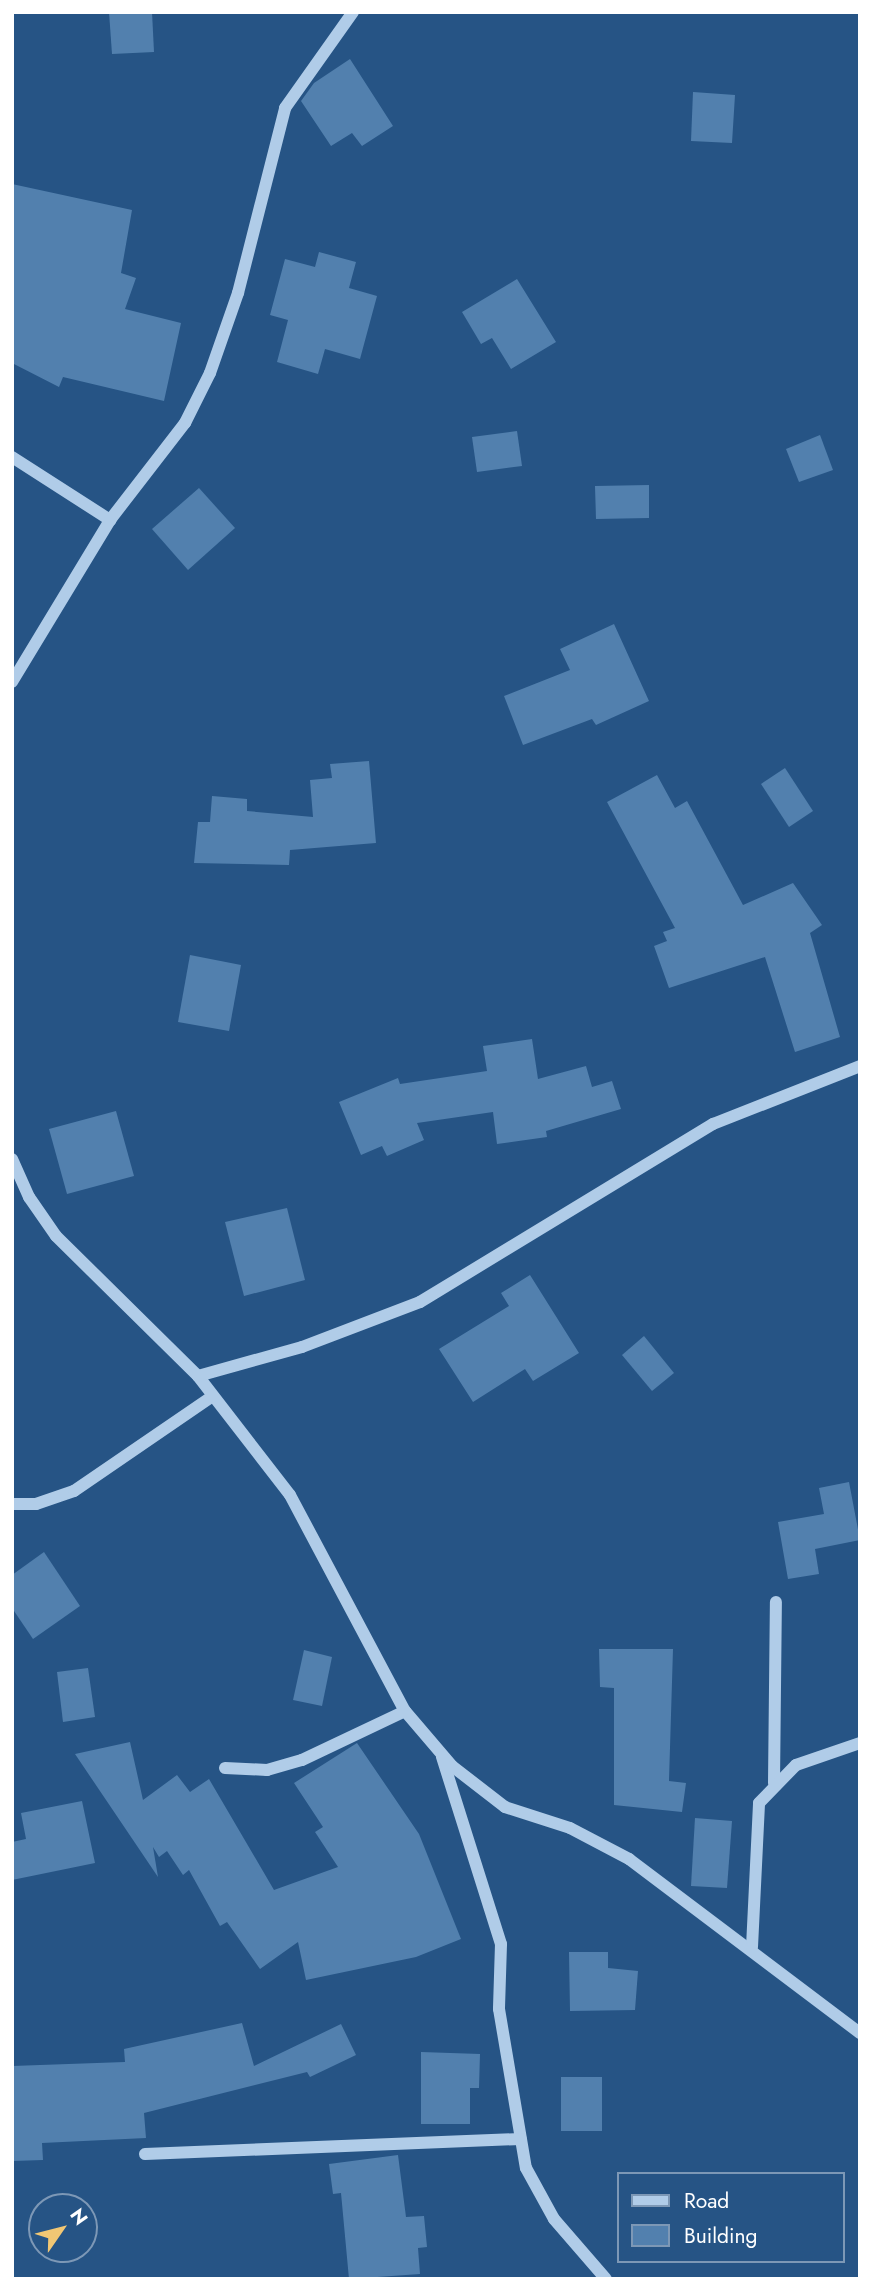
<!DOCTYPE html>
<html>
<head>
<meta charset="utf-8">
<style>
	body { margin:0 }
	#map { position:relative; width:872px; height:2291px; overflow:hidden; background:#265485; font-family:Jost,sans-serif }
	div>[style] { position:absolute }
	.building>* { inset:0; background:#5280ae }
	.minor>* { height:12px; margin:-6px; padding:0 6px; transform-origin:6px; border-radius:6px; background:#b0cce8 }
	span { translate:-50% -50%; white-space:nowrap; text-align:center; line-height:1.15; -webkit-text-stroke:5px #265485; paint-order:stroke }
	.frame { position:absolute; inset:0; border:14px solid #fff; pointer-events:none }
	.legend { position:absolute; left:617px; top:2172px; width:228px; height:91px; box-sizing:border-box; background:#265485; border:2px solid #7d98b6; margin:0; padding:9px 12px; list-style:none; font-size:21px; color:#fff }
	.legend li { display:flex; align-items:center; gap:14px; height:35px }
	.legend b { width:35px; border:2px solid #7d98b6 }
	.north { position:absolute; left:28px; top:2193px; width:70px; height:70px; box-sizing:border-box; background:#265485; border:2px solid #7d98b6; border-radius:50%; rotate:55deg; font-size:19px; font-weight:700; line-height:28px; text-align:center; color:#fff }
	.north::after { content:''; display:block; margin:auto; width:24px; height:32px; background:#f1c774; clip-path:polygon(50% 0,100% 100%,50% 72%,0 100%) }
</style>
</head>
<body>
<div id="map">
	<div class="building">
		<i style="clip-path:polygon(109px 12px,152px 12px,154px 52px,112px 54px)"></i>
		<i style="clip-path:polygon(350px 59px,393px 126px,362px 146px,352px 133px,331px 146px,301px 101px,314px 83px)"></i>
		<i style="clip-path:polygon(693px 92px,735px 95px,732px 143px,691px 141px)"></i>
		<i style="clip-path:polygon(12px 184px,132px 210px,121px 273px,136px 278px,125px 309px,181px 323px,164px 401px,63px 377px,59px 387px,12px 363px)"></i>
		<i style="clip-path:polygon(319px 252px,356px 262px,349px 288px,377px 296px,360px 359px,325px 349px,318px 374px,277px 362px,288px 320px,270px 315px,285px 259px,315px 267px)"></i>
		<i style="clip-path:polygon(517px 279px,556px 342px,511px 369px,492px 338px,481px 344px,462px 312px)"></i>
		<i style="clip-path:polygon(517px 431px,522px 466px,477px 472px,472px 437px)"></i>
		<i style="clip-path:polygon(820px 435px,833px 470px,799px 482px,786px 449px)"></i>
		<i style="clip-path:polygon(649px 485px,649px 518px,596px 519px,595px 486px)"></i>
		<i style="clip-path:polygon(199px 488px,235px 528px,188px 570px,152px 529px)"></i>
		<i style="clip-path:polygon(614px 624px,649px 701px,596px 725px,592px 719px,523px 745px,504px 696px,570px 670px,560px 649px)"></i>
		<i style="clip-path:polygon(369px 761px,376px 843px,290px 850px,289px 865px,194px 863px,198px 822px,210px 822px,212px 796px,247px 799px,247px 811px,313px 817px,310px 780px,332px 778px,330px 764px)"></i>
		<i style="clip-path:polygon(785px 768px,813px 811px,789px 827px,761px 784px)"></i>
		<i style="clip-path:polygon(657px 775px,675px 808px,687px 801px,743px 905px,793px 883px,822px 925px,810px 933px,840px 1037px,795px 1052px,765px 957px,669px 988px,654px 946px,667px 941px,663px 932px,675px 928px,607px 802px)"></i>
		<i style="clip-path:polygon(190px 955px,241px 965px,229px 1031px,178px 1022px)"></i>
		<i style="clip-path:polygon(532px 1039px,538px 1079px,586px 1066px,592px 1087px,612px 1081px,621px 1109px,546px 1131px,547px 1137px,497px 1144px,493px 1112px,417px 1123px,424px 1140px,387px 1156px,382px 1146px,361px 1155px,339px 1102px,398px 1078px,400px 1084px,487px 1071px,483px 1046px)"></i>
		<i style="clip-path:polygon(116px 1111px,134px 1176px,67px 1194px,49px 1129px)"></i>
		<i style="clip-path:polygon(287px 1208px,305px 1280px,244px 1296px,225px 1222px)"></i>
		<i style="clip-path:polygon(530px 1275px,579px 1353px,533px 1381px,525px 1369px,473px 1402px,439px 1349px,509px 1306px,501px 1293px)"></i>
		<i style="clip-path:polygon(644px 1336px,674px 1373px,652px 1391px,622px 1355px)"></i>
		<i style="clip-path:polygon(849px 1482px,860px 1540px,815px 1549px,819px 1574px,788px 1579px,778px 1522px,824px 1514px,819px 1488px)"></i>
		<i style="clip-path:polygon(44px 1552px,80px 1606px,33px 1639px,12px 1608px,12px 1575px)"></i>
		<i style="clip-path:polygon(599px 1649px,673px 1649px,669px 1781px,686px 1783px,682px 1812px,614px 1805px,614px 1688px,600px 1687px)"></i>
		<i style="clip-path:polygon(304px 1650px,332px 1657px,322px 1706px,293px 1700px)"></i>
		<i style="clip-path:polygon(88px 1668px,95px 1717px,63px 1722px,57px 1672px)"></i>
		<i style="clip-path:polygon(130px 1742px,143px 1800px,177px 1775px,190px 1792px,209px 1779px,274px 1890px,338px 1867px,315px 1832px,323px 1827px,294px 1783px,357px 1743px,419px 1834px,461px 1939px,416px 1957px,306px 1980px,298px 1942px,260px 1969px,227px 1922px,220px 1926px,189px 1870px,183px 1875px,167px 1851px,159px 1857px,153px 1847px,158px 1877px,75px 1754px)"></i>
		<i style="clip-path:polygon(82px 1801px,95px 1863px,12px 1880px,12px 1842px,26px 1839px,21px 1813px)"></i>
		<i style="clip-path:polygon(695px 1818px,732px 1821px,727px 1888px,691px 1886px)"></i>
		<i style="clip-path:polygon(569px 1952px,608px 1952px,608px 1968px,638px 1971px,635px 2010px,570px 2011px)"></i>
		<i style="clip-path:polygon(242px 2023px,254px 2066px,341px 2024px,356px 2055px,310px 2077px,307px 2072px,144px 2113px,146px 2138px,42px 2143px,43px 2160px,12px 2161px,12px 2066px,125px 2062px,124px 2049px)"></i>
		<i style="clip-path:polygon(421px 2052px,480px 2054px,479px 2088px,470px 2088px,470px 2124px,421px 2124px)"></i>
		<i style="clip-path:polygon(561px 2077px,602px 2077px,602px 2131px,561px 2131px)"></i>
		<i style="clip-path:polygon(398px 2155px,406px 2217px,424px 2216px,427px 2247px,418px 2248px,420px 2274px,349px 2279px,341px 2193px,333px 2194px,329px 2164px)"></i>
	</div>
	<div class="minor">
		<i style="left:12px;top:457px;width:117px;rotate:32.7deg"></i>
		<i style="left:12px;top:682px;width:189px;rotate:-58.8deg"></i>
		<i style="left:110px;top:520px;width:123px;rotate:-52.3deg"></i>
		<i style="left:185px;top:423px;width:56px;rotate:-63.4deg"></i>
		<i style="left:210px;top:373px;width:85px;rotate:-70.7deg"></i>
		<i style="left:238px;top:293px;width:191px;rotate:-75.7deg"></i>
		<i style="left:285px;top:108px;width:118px;rotate:-54.7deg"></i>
		<i style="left:12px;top:1159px;width:42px;rotate:65.9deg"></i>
		<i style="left:29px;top:1197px;width:47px;rotate:55.3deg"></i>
		<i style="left:56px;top:1236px;width:199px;rotate:44.6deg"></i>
		<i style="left:198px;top:1376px;width:150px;rotate:52.3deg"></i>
		<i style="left:290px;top:1495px;width:245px;rotate:62deg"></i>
		<i style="left:405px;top:1711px;width:72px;rotate:49.5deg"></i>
		<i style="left:452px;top:1766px;width:67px;rotate:37.7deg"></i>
		<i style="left:505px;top:1807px;width:68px;rotate:17.9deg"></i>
		<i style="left:570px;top:1828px;width:67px;rotate:27.7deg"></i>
		<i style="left:629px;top:1859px;width:289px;rotate:37deg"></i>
		<i style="left:198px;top:1376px;width:108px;rotate:-15.6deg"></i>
		<i style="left:302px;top:1347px;width:126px;rotate:-20.9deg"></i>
		<i style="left:420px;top:1302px;width:343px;rotate:-31.3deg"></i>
		<i style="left:713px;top:1124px;width:158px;rotate:-21.5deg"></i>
		<i style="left:12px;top:1504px;width:24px"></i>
		<i style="left:36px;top:1504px;width:40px;rotate:-18.9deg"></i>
		<i style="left:74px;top:1491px;width:168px;rotate:-34.4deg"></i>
		<i style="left:442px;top:1757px;width:196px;rotate:72.5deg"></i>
		<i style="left:501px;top:1944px;width:65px;rotate:91.8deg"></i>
		<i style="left:499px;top:2009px;width:161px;rotate:80.4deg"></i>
		<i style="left:526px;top:2168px;width:58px;rotate:61.2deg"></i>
		<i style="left:554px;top:2219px;width:79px;rotate:49.1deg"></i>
		<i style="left:225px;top:1768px;width:42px;rotate:2.7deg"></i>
		<i style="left:267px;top:1770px;width:36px;rotate:-16deg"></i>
		<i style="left:302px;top:1760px;width:114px;rotate:-25.4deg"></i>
		<i style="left:774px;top:1783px;width:181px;rotate:-89.4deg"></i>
		<i style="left:752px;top:1947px;width:144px;rotate:-87.2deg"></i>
		<i style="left:759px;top:1803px;width:53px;rotate:-45.8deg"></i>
		<i style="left:796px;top:1765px;width:68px;rotate:-19deg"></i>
		<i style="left:145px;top:2154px;width:376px;rotate:-2.3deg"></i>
	</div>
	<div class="frame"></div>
	<ul class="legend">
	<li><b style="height:9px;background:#b0cce8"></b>Road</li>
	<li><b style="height:19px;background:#5280ae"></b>Building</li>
	</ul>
	<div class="north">N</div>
</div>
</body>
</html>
